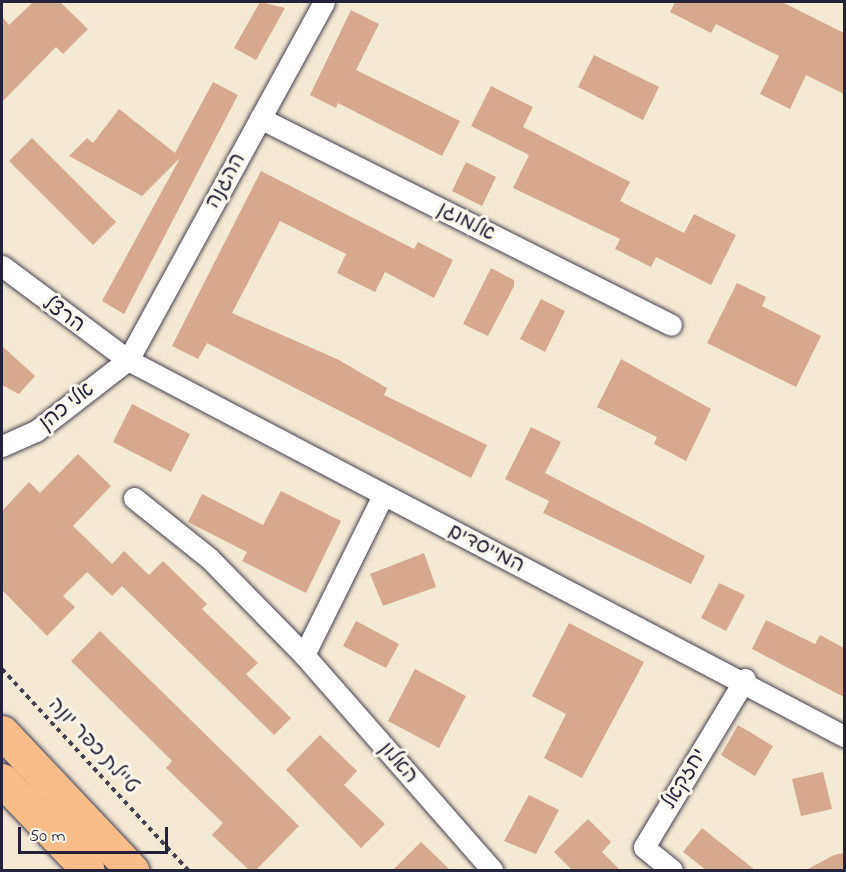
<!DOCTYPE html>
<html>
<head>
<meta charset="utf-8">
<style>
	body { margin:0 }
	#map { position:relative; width:846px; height:872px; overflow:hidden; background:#f4e9d2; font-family:"Indie Flower","Playpen Sans Hebrew",sans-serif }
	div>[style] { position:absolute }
	.building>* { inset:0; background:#d6a88d }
	.path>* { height:4px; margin-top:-2px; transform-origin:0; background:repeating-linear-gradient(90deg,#424052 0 4.5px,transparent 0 9px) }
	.roads { filter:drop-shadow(0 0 2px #424052) drop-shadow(0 0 2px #424052) }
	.minor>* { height:21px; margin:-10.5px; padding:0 10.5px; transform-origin:10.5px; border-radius:10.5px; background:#fff }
	.trunk>* { height:33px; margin:-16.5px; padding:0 16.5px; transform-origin:16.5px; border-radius:16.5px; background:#f9bd89 }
	span { translate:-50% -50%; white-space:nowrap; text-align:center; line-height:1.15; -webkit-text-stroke:6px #fbf7ec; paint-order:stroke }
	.street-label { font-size:21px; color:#22223b }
	.frame { position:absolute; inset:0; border:3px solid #22223b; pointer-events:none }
	.scale { position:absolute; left:18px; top:827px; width:150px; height:27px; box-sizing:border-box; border:3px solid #22223b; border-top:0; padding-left:8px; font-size:18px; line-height:21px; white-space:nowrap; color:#22223b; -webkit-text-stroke:4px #fbf7ec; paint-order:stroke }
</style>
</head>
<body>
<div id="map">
	<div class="building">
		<i style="clip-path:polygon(33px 2px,60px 2px,88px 29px,63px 54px,56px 47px,2px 102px,2px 17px,9px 25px)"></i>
		<i style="clip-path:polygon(260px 2px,285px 8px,256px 60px,234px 48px)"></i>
		<i style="clip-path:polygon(675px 2px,782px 2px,844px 33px,844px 94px,806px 75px,790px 109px,760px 94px,779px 56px,716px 24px,711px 33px,670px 12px)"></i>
		<i style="clip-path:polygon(351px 10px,379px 24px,356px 70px,460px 121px,442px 156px,338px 103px,336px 108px,310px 95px)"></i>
		<i style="clip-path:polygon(594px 55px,659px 87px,643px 120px,578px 87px)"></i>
		<i style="clip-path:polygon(213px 82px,238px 95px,124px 314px,102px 301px,180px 158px,142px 196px,69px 156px,87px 138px,93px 143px,119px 109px,175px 153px)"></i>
		<i style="clip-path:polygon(491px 86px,533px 107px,523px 127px,630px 182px,620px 201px,684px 233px,694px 214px,736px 235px,711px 285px,656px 257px,651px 267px,615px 249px,620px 239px,513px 188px,529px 155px,471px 126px)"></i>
		<i style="clip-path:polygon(32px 138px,116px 222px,93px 245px,9px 161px)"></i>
		<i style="clip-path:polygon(466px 162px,496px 177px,482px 206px,452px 191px)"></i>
		<i style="clip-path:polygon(261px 171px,414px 249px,418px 242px,453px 260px,434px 298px,385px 272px,375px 292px,337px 273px,346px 254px,280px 221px,232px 313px,337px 359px,387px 388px,384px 395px,487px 445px,471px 478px,207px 343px,198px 359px,172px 346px)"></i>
		<i style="clip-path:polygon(491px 268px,514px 280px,514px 286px,488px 336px,463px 324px)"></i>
		<i style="clip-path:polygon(737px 283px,766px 297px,762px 306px,821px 336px,796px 387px,707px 343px)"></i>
		<i style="clip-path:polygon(541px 299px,565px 311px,545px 352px,520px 339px)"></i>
		<i style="clip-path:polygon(2px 346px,35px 376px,19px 394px,2px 385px)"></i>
		<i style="clip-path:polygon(621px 359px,711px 409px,686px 461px,654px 444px,657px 437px,597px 407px)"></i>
		<i style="clip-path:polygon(132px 404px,190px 434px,171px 472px,113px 442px)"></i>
		<i style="clip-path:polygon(531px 427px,561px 442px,545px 473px,705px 556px,691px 584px,543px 513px,549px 501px,505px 479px)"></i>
		<i style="clip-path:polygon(78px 454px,111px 486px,73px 526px,112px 564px,124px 551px,149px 575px,163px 561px,207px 604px,202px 609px,258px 663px,246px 674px,291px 718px,274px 735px,122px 586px,112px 596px,87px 572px,63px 596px,75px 607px,47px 636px,2px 590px,2px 511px,29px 482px,40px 493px)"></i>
		<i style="clip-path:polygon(281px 491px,341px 521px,306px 593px,242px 561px,247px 552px,188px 522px,202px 494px,263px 525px)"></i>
		<i style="clip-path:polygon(424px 553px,436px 587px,383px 606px,370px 574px)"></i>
		<i style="clip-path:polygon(719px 583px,745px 595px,726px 631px,701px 618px)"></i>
		<i style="clip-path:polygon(766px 620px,815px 644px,820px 635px,844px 648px,844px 697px,752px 649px)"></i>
		<i style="clip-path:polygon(356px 621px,399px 644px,386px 668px,343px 646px)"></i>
		<i style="clip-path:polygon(569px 623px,644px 662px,582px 778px,544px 758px,566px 714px,532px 696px)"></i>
		<i style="clip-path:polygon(100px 631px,299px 826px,256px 870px,249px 870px,212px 835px,223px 823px,166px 768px,172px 761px,71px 661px)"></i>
		<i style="clip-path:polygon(415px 669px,466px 696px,439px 748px,388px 721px)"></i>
		<i style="clip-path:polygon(738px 725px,773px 746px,755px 776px,721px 755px)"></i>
		<i style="clip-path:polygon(320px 735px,357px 771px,344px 785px,385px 824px,361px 848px,286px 770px)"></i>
		<i style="clip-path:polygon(823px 772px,832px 809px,801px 816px,792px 779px)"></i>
		<i style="clip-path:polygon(529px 795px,559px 810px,536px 854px,504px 841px)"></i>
		<i style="clip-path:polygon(588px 819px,611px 842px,602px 852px,620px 870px,572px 870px,554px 852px)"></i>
		<i style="clip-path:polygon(702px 828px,755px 870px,706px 870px,683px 852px)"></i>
		<i style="clip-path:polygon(421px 842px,450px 870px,393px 870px)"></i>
		<i style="clip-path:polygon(844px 853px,844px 870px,806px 870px,834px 855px)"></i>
	</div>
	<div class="path">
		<i style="left:2px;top:669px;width:274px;rotate:47.2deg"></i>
	</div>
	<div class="roads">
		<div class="minor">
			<i style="left:260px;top:118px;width:460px;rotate:26.7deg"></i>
			<i style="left:2px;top:266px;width:157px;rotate:36.7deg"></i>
			<i style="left:128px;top:360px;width:809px;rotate:27.71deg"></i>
			<i style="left:2px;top:446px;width:37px;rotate:-24deg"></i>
			<i style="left:36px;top:431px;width:116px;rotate:-37.7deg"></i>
			<i style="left:128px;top:360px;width:408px;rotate:-61.3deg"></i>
			<i style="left:134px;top:498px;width:96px;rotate:38.7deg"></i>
			<i style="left:209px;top:558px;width:136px;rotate:45.6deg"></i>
			<i style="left:304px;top:655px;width:286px;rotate:48.8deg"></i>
			<i style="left:304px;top:655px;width:176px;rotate:-63.7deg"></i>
			<i style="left:672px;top:870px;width:36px;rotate:-141deg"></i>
			<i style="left:644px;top:847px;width:196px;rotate:-59deg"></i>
		</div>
		<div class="trunk">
			<i style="left:2px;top:732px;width:190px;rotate:46.7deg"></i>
			<i style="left:2px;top:780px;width:124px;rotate:46.3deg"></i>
		</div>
	</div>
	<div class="street-label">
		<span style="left:226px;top:181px;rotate:-61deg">ההגנה</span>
		<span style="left:466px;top:222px;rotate:27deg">אלמוגן</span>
		<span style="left:63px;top:315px;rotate:35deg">הרצל</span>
		<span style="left:67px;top:407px;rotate:-38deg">אלי כהן</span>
		<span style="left:486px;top:549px;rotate:27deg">המייסדים</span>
		<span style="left:93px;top:746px;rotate:47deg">טיילת כפר יונה</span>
		<span style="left:398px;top:763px;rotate:49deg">האלון</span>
		<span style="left:685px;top:779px;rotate:-59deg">יחזקאל</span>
	</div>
	<div class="frame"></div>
	<div class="scale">50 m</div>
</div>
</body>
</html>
